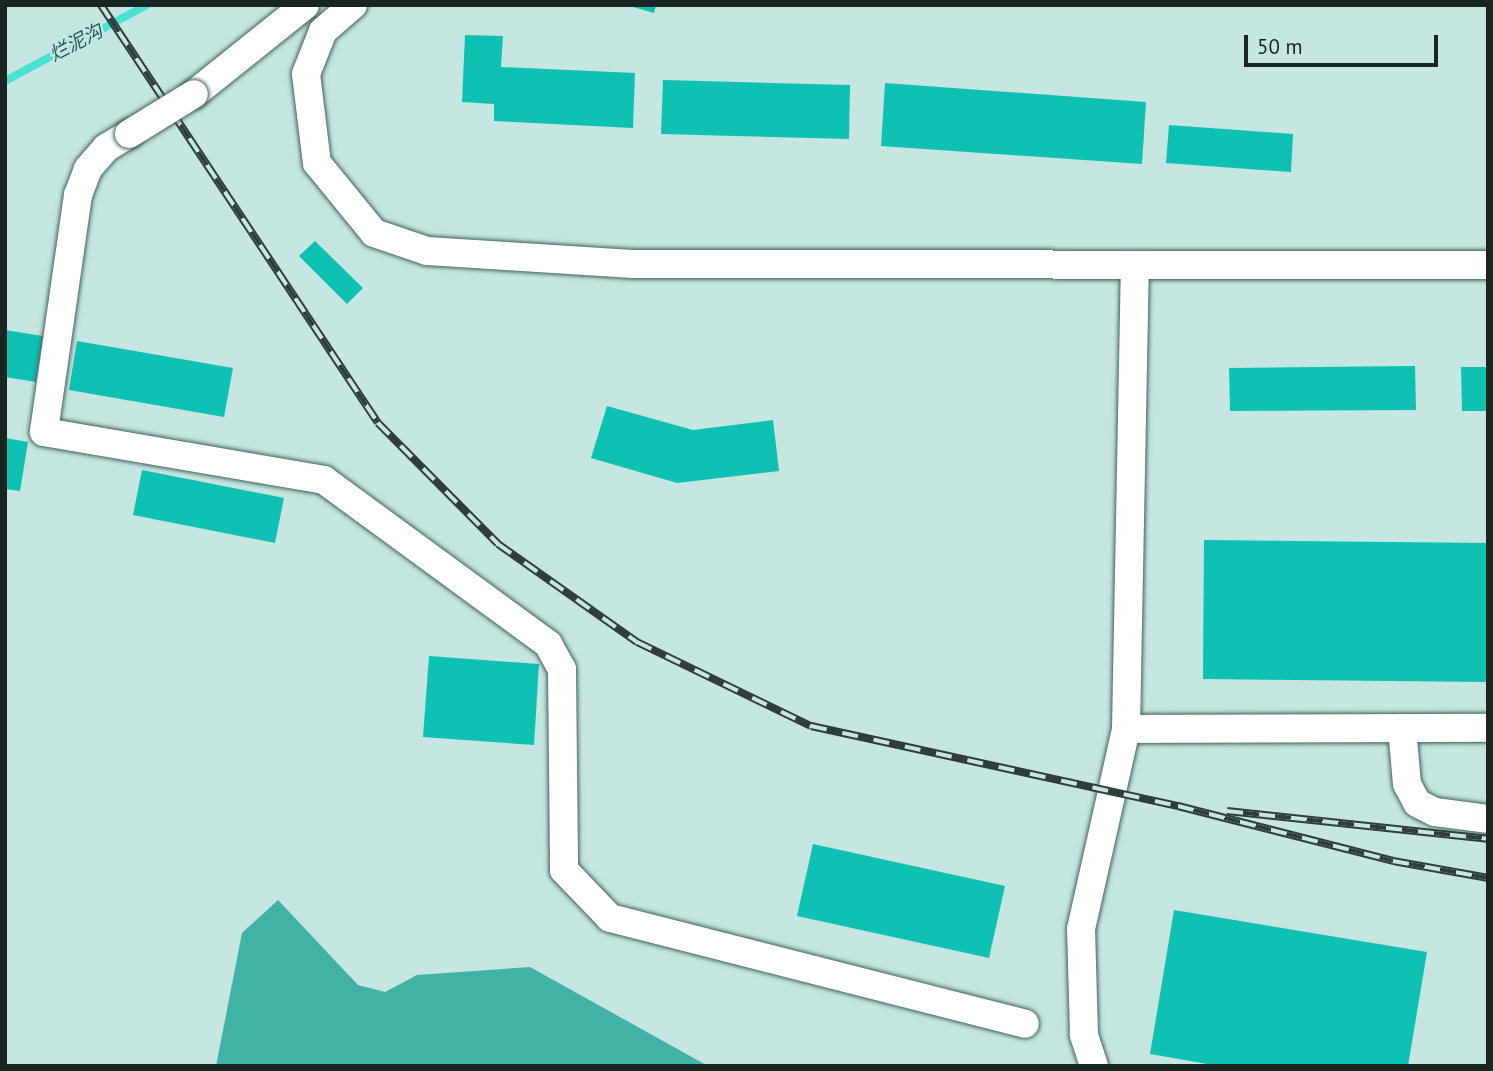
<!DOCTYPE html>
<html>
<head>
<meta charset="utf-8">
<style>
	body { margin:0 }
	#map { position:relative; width:1493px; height:1071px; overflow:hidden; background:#c5e6e1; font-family:"PT Sans","Noto Sans SC",sans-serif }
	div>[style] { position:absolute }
	.forest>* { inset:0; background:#43b2a6 }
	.stream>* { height:8px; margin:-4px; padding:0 4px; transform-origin:4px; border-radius:4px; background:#4ae1d1 }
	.building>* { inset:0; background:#0fc1b2 }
	.roads { filter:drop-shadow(0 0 2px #43605c) drop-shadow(0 0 2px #43605c) }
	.minor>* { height:28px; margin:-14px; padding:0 14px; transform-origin:14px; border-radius:14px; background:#fff }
	.rail>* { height:8px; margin-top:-4px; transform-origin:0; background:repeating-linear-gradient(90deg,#c5e6e1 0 16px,#2f3e3c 0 32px); box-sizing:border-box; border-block:2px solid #2f3e3c }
	.bridges { filter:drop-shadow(0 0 2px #43605c) drop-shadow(0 0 2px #43605c) }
	.minor-bridge>* { height:28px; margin:-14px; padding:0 14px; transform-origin:14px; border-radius:14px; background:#fff }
	span { translate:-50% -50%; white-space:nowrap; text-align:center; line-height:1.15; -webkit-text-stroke:5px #c5e6e1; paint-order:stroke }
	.water-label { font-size:19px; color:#1c5952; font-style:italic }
	.frame { position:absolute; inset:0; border:7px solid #182523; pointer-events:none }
	.scale { position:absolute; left:1244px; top:35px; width:194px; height:32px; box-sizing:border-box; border:4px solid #182523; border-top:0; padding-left:9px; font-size:21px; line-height:24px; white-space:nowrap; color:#182523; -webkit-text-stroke:5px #c5e6e1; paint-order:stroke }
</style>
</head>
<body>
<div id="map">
	<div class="forest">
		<i style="clip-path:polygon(278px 900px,358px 985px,385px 992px,417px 975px,530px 967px,708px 1066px,216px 1066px,242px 933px)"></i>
	</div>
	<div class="stream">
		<i style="left:5px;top:81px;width:161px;rotate:-28.2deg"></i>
	</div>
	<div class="building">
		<i style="clip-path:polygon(626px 5px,656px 5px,654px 13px)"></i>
		<i style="clip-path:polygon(465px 35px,503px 36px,501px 67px,635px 73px,633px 128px,494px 121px,494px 104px,462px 102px)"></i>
		<i style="clip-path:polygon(663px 80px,850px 85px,849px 139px,661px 134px)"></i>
		<i style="clip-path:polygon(885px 83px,1146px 102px,1142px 164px,881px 146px)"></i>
		<i style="clip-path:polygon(1169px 125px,1293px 134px,1291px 172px,1166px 163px)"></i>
		<i style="clip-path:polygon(315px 241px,363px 288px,347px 304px,299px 256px)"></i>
		<i style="clip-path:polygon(5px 330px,43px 336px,36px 382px,5px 377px)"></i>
		<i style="clip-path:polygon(77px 341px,233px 368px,224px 417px,69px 390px)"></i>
		<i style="clip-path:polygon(1415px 366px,1416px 410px,1230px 411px,1229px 368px)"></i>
		<i style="clip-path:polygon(1461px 367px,1488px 367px,1488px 411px,1462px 411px)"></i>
		<i style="clip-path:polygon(607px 406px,693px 430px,773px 420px,779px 471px,677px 483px,591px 458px)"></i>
		<i style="clip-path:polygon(5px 438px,28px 442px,20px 491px,5px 489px)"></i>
		<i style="clip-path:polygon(142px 470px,284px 498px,275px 543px,133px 515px)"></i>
		<i style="clip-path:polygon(1204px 540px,1488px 543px,1488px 682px,1203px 679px)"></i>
		<i style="clip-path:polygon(429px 656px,539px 664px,534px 745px,423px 737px)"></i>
		<i style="clip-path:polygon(813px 844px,1005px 886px,989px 958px,797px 916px)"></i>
		<i style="clip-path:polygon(1174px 910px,1427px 952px,1408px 1066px,1219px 1066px,1150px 1054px)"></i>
	</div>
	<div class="roads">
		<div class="minor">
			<i style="left:353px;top:5px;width:40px;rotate:139deg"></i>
			<i style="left:323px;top:31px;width:46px;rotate:111.6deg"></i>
			<i style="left:306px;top:74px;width:90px;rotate:83deg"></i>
			<i style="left:317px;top:163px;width:90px;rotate:50.8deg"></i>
			<i style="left:374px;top:233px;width:56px;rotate:18.8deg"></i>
			<i style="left:427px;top:251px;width:206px;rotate:3.6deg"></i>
			<i style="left:633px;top:264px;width:855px;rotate:0.07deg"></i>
			<i style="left:194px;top:94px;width:142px;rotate:-38.7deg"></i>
			<i style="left:129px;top:134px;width:27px;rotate:149deg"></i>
			<i style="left:106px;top:148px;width:28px;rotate:131deg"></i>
			<i style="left:88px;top:169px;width:28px;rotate:111deg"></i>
			<i style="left:78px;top:195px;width:239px;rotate:98.2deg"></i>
			<i style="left:44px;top:432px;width:284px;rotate:9.7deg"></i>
			<i style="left:324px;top:480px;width:278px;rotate:36.2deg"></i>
			<i style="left:548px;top:644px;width:29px;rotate:61deg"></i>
			<i style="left:562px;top:669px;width:201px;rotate:89.4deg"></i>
			<i style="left:564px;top:870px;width:66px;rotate:46.2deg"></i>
			<i style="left:610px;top:918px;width:428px;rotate:14.3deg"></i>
			<i style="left:1402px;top:728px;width:56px;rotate:84.9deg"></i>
			<i style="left:1407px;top:784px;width:21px;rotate:62deg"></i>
			<i style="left:1417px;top:803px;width:20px;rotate:27deg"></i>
			<i style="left:1435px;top:812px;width:53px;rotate:7.5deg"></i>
			<i style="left:1126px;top:729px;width:362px;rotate:-0.2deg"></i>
			<i style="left:1094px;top:1066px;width:33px;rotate:-108deg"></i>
			<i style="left:1084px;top:1035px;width:106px;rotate:-91.6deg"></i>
			<i style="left:1081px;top:929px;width:205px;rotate:-77.3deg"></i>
			<i style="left:1126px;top:729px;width:464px;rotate:-88.9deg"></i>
		</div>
	</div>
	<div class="rail">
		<i style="left:101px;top:5px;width:501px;rotate:56.47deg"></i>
		<i style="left:378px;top:423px;width:170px;rotate:45.2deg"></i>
		<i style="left:498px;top:544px;width:170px;rotate:35.2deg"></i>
		<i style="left:637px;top:642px;width:193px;rotate:25.8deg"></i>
		<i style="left:811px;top:726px;width:376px;rotate:12.3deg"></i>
		<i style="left:1178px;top:806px;width:222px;rotate:14.3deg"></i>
		<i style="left:1393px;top:861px;width:97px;rotate:10.1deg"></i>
		<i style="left:1227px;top:811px;width:262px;rotate:6.1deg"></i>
	</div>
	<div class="bridges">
		<div class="minor-bridge">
			<i style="left:129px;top:134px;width:76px;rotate:-31.6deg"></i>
		</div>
	</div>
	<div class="water-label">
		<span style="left:76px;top:43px;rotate:-28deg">烂泥沟</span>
	</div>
	<div class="frame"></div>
	<div class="scale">50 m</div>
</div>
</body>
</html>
